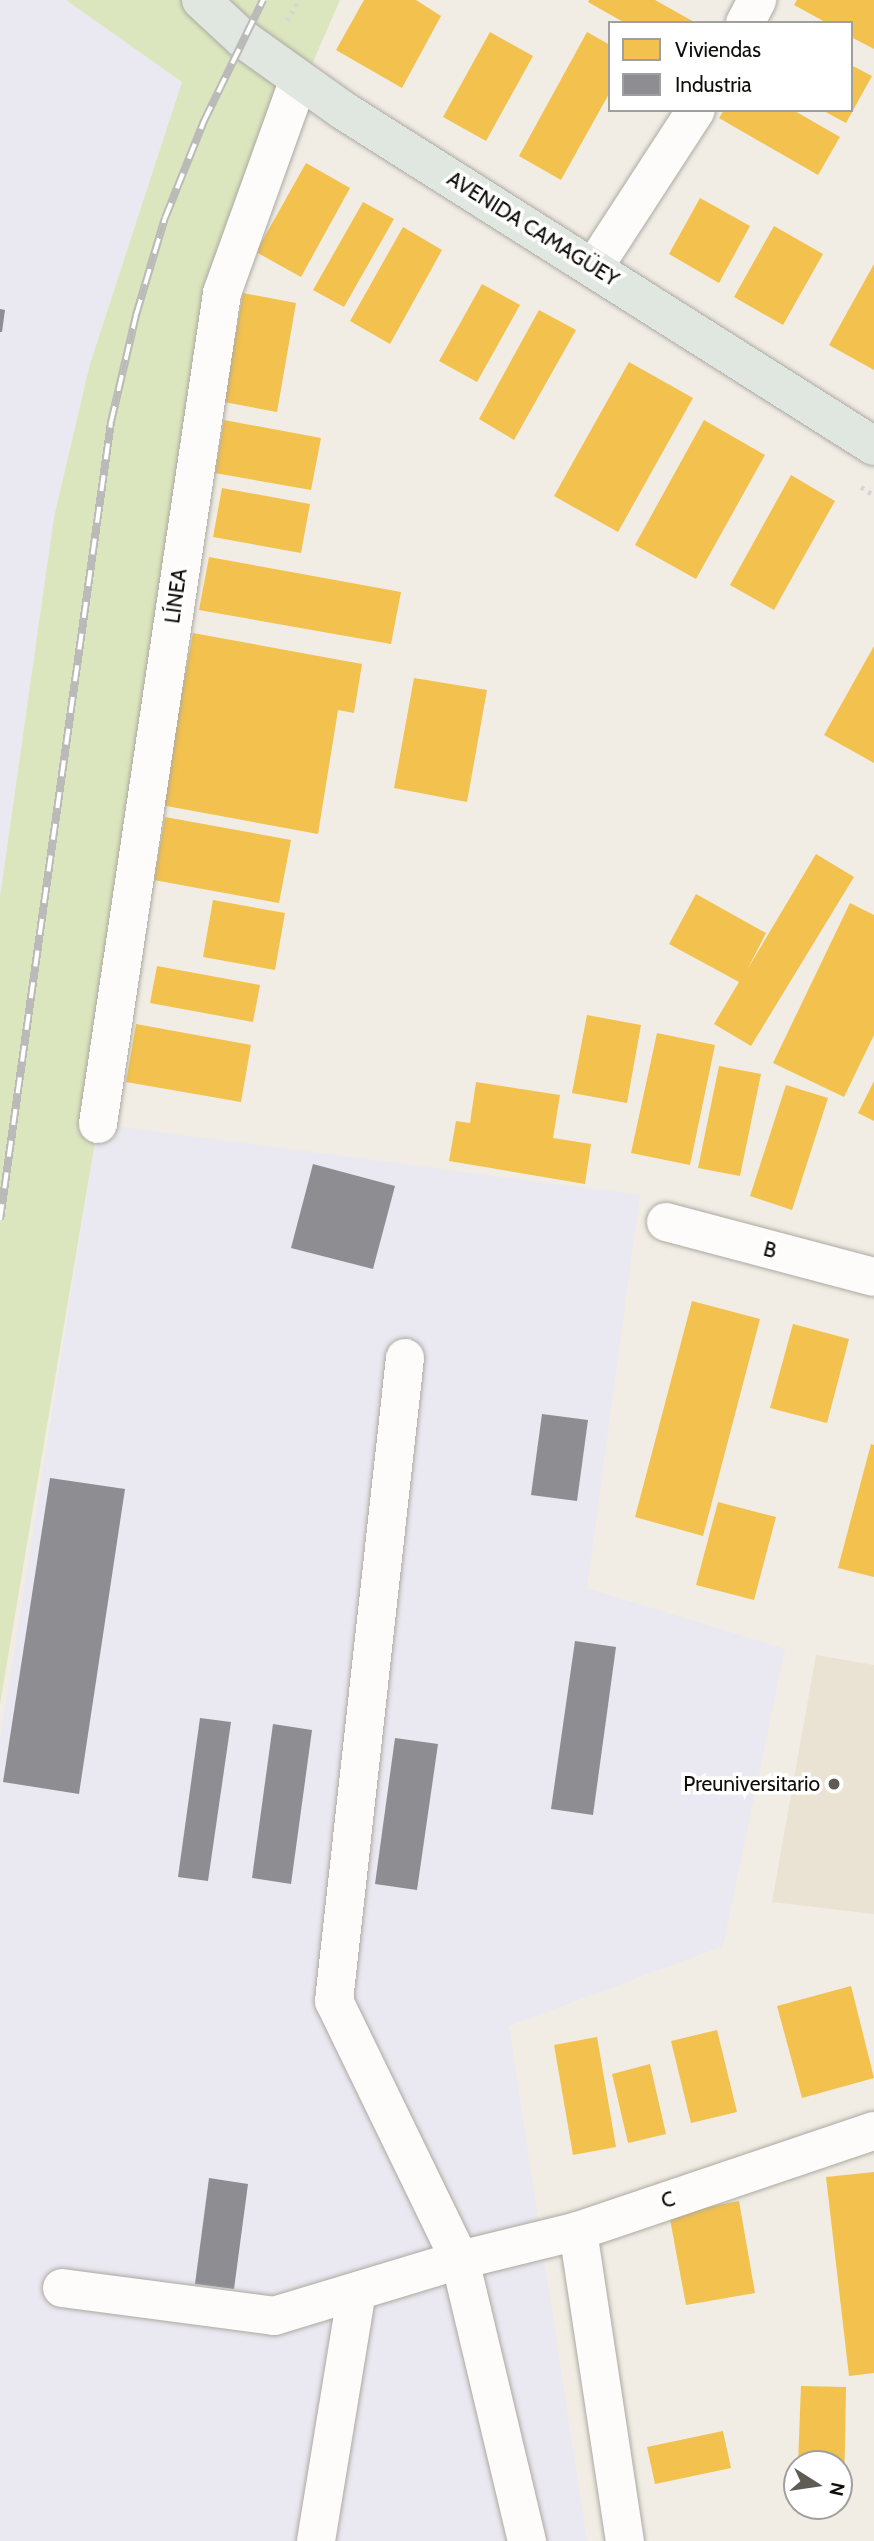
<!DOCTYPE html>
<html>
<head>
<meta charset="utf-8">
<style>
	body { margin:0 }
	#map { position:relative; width:874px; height:2541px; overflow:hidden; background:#f1ede5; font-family:Cabin,sans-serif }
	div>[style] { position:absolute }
	.industrial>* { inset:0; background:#eae8f0 }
	.built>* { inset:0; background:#eae3d3 }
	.green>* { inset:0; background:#dce6be }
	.homes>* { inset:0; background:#f2c14e }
	.industry>* { inset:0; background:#8d8d92 }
	.path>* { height:4.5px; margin-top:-2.25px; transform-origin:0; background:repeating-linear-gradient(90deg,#d8d6d4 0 3.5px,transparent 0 8.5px) }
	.roads { filter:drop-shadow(0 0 2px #aca9a2) drop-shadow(0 0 2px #aca9a2) }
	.minor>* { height:38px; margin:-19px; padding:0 19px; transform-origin:19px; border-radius:19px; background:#fdfcfb }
	.major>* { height:38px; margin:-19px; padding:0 19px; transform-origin:19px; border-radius:19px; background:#dfe7e0 }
	.rail>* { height:8px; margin-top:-4px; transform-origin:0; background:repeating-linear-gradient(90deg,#fff 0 16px,#bbbab8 0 32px); box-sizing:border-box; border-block:2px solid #bbbab8 }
	.dots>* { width:19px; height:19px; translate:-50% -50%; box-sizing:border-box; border:4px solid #fff; border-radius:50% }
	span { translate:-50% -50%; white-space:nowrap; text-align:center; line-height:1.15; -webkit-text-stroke:7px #fff; paint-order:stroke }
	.street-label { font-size:21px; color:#100e09 }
	.poi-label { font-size:21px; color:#100e09 }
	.right { translate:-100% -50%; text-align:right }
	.legend { position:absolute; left:608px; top:21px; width:245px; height:91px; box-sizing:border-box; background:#fff; border:2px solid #9f9f9d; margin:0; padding:9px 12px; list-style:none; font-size:21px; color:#100e09 }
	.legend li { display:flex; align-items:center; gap:14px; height:35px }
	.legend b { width:35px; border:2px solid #9f9f9d }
	.north { position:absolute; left:783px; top:2450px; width:70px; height:70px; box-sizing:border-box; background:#fff; border:2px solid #9f9f9d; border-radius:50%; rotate:102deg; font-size:19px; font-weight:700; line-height:28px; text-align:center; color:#100e09 }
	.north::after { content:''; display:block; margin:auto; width:24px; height:32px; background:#5f5c56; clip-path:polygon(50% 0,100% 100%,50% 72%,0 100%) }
</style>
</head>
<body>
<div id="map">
	<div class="industrial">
		<i style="clip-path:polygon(0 0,66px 0,182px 82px,90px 364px,54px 517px,0 897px)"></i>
		<i style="clip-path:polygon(98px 1124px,640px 1195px,587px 1588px,785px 1649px,723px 1946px,509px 2026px,587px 2541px,0 2541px,0 1739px)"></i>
	</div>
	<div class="built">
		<i style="clip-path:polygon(816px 1655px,874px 1665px,874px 1914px,772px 1902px)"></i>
	</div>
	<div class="green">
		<i style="clip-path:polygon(66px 0,340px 0,218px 280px,98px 1124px,0 1704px,0 897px,54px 517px,90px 364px,182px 82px)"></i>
	</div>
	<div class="homes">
		<i style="clip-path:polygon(364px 0,416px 0,441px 16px,402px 88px,336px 50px)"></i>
		<i style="clip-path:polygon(589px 0,655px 0,696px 23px,625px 23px,588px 2px)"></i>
		<i style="clip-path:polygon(797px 0,874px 0,874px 49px,851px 37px,851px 23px,827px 23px,794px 5px)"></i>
		<i style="clip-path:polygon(490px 32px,533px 56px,486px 141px,443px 117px)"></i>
		<i style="clip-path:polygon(587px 32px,610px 45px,610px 92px,561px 180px,519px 156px)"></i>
		<i style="clip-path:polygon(851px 65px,872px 76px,846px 123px,822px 110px,851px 110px)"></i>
		<i style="clip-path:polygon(724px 110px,793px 110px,840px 137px,818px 175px,719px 118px)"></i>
		<i style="clip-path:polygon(306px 163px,350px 188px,301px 277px,256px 252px)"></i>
		<i style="clip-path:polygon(700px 198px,750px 226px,719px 283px,669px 254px)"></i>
		<i style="clip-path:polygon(363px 202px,394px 219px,344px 307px,313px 290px)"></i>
		<i style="clip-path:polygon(774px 226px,823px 254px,783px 325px,734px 297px)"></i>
		<i style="clip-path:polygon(403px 227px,442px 250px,390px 344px,350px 321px)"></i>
		<i style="clip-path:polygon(874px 264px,874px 370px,829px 345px)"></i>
		<i style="clip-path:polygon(482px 284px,520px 305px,477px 382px,439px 361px)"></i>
		<i style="clip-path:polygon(243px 293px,296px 303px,277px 412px,224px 402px)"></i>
		<i style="clip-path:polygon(539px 310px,576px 330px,514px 440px,479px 419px)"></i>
		<i style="clip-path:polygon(629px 362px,693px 398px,618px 532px,554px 496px)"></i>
		<i style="clip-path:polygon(224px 420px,321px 438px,311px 490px,215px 473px)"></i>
		<i style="clip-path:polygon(704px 420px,765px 455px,696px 579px,635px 545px)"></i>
		<i style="clip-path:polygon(791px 475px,835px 501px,774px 610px,730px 585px)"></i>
		<i style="clip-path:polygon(222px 488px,310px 504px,301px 553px,213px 537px)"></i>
		<i style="clip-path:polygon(209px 557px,401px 592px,391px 644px,199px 610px)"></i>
		<i style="clip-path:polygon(193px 633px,362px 664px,354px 713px,338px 710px,318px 834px,161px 805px)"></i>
		<i style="clip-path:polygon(874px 646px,874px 763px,824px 735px)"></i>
		<i style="clip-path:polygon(414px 678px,487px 690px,467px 802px,394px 788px)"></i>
		<i style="clip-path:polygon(165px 817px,291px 840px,279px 903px,154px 880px)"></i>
		<i style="clip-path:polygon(816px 854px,854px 877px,751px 1046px,714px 1024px,739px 982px,669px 944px,696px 894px,766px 933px,747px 970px)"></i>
		<i style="clip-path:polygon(213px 900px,285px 913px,275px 970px,203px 957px)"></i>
		<i style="clip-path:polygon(850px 903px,874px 915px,874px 1035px,844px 1097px,773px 1063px)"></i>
		<i style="clip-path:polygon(157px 966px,260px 985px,253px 1022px,150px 1003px)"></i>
		<i style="clip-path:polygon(587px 1015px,641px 1025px,627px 1103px,572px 1093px)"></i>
		<i style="clip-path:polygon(136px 1024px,251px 1045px,241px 1102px,126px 1082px)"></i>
		<i style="clip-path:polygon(657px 1033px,715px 1045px,690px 1165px,631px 1153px)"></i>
		<i style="clip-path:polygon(719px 1066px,761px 1074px,740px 1176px,698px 1168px)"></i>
		<i style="clip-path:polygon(874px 1081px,874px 1121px,858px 1113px)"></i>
		<i style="clip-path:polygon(476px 1082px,560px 1095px,553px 1138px,591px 1144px,585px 1184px,449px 1161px,456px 1121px,470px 1123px)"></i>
		<i style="clip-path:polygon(786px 1085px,828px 1098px,792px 1210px,750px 1196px)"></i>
		<i style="clip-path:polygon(692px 1301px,760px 1319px,703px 1536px,635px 1517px)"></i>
		<i style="clip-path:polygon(793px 1324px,849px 1339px,827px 1423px,770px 1408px)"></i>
		<i style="clip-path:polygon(871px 1444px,874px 1445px,874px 1577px,838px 1568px)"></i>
		<i style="clip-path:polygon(718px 1502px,776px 1517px,754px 1600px,696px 1585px)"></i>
		<i style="clip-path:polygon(851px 1986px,874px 2078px,802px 2098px,777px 2006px)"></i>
		<i style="clip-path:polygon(717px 2030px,737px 2112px,691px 2123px,671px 2041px)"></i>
		<i style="clip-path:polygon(597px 2037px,616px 2147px,573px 2155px,554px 2045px)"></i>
		<i style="clip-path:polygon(650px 2064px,666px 2134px,628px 2143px,612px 2074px)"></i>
		<i style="clip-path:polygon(874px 2172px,874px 2373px,849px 2376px,826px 2177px)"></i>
		<i style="clip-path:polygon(739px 2201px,755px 2293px,686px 2305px,669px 2214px)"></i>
		<i style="clip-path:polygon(801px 2386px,846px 2387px,844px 2496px,839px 2496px,839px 2464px,798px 2464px)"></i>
		<i style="clip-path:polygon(723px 2431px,731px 2468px,655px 2484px,647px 2447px)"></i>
	</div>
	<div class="industry">
		<i style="clip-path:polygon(0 309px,5px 310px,2px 332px,0 332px)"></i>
		<i style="clip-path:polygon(313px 1164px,395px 1186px,373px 1269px,291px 1248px)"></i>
		<i style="clip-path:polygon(542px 1414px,588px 1420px,577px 1501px,531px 1495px)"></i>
		<i style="clip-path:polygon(50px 1478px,125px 1489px,79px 1794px,3px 1782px)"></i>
		<i style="clip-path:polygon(575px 1641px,616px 1647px,593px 1815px,551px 1809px)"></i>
		<i style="clip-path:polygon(200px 1718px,231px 1722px,208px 1881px,178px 1877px)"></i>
		<i style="clip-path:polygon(273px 1724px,312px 1730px,291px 1884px,252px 1878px)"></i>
		<i style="clip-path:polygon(395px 1738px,438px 1744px,417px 1890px,375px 1884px)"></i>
		<i style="clip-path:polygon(209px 2178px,248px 2184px,234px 2289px,195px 2284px)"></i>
	</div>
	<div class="path">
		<i style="left:287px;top:21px;width:24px;rotate:-62deg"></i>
		<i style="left:861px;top:487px;width:15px;rotate:32deg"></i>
	</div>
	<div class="roads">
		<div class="minor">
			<i style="left:745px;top:23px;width:26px;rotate:-62deg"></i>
			<i style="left:594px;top:267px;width:187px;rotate:-57deg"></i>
			<i style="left:98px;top:1124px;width:840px;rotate:-81.51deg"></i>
			<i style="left:222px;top:293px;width:227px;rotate:-70.2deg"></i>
			<i style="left:666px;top:1222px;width:215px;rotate:14.8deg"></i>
			<i style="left:405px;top:1358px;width:647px;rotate:96.3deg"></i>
			<i style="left:334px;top:2001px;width:288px;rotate:64.1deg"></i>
			<i style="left:460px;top:2260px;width:122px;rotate:-13.8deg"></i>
			<i style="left:578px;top:2231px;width:312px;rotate:-18.7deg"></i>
			<i style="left:578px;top:2231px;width:314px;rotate:81.4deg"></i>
			<i style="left:62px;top:2288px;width:214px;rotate:7.5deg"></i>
			<i style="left:274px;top:2316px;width:194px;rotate:-16.8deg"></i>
			<i style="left:460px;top:2260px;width:289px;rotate:76.6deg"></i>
			<i style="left:316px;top:2541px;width:253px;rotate:-80.7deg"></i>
		</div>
		<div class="major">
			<i style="left:201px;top:0;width:57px;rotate:42.9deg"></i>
			<i style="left:243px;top:39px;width:124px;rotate:35.5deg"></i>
			<i style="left:344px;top:111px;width:627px;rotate:32.3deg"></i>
		</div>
	</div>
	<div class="rail">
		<i style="left:0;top:1220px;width:806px;rotate:-82.08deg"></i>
		<i style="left:111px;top:422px;width:110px;rotate:-76.8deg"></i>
		<i style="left:136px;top:315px;width:101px;rotate:-73.4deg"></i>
		<i style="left:165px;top:218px;width:105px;rotate:-68.1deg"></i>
		<i style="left:204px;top:121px;width:135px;rotate:-64deg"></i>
	</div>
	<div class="dots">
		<i style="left:834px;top:1784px;background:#5f5c56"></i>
	</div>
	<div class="street-label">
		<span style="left:533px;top:229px;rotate:32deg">AVENIDA CAMAGÜEY</span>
		<span style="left:176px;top:596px;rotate:-82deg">LÍNEA</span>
		<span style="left:770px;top:1250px;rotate:15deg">B</span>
		<span style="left:668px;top:2200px;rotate:-19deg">C</span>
	</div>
	<div class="poi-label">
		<span class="right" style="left:820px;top:1784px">Preuniversitario</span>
	</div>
	<ul class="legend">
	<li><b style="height:19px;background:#f2c14e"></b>Viviendas</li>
	<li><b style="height:19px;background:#8d8d92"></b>Industria</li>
	</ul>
	<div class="north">N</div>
</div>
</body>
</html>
